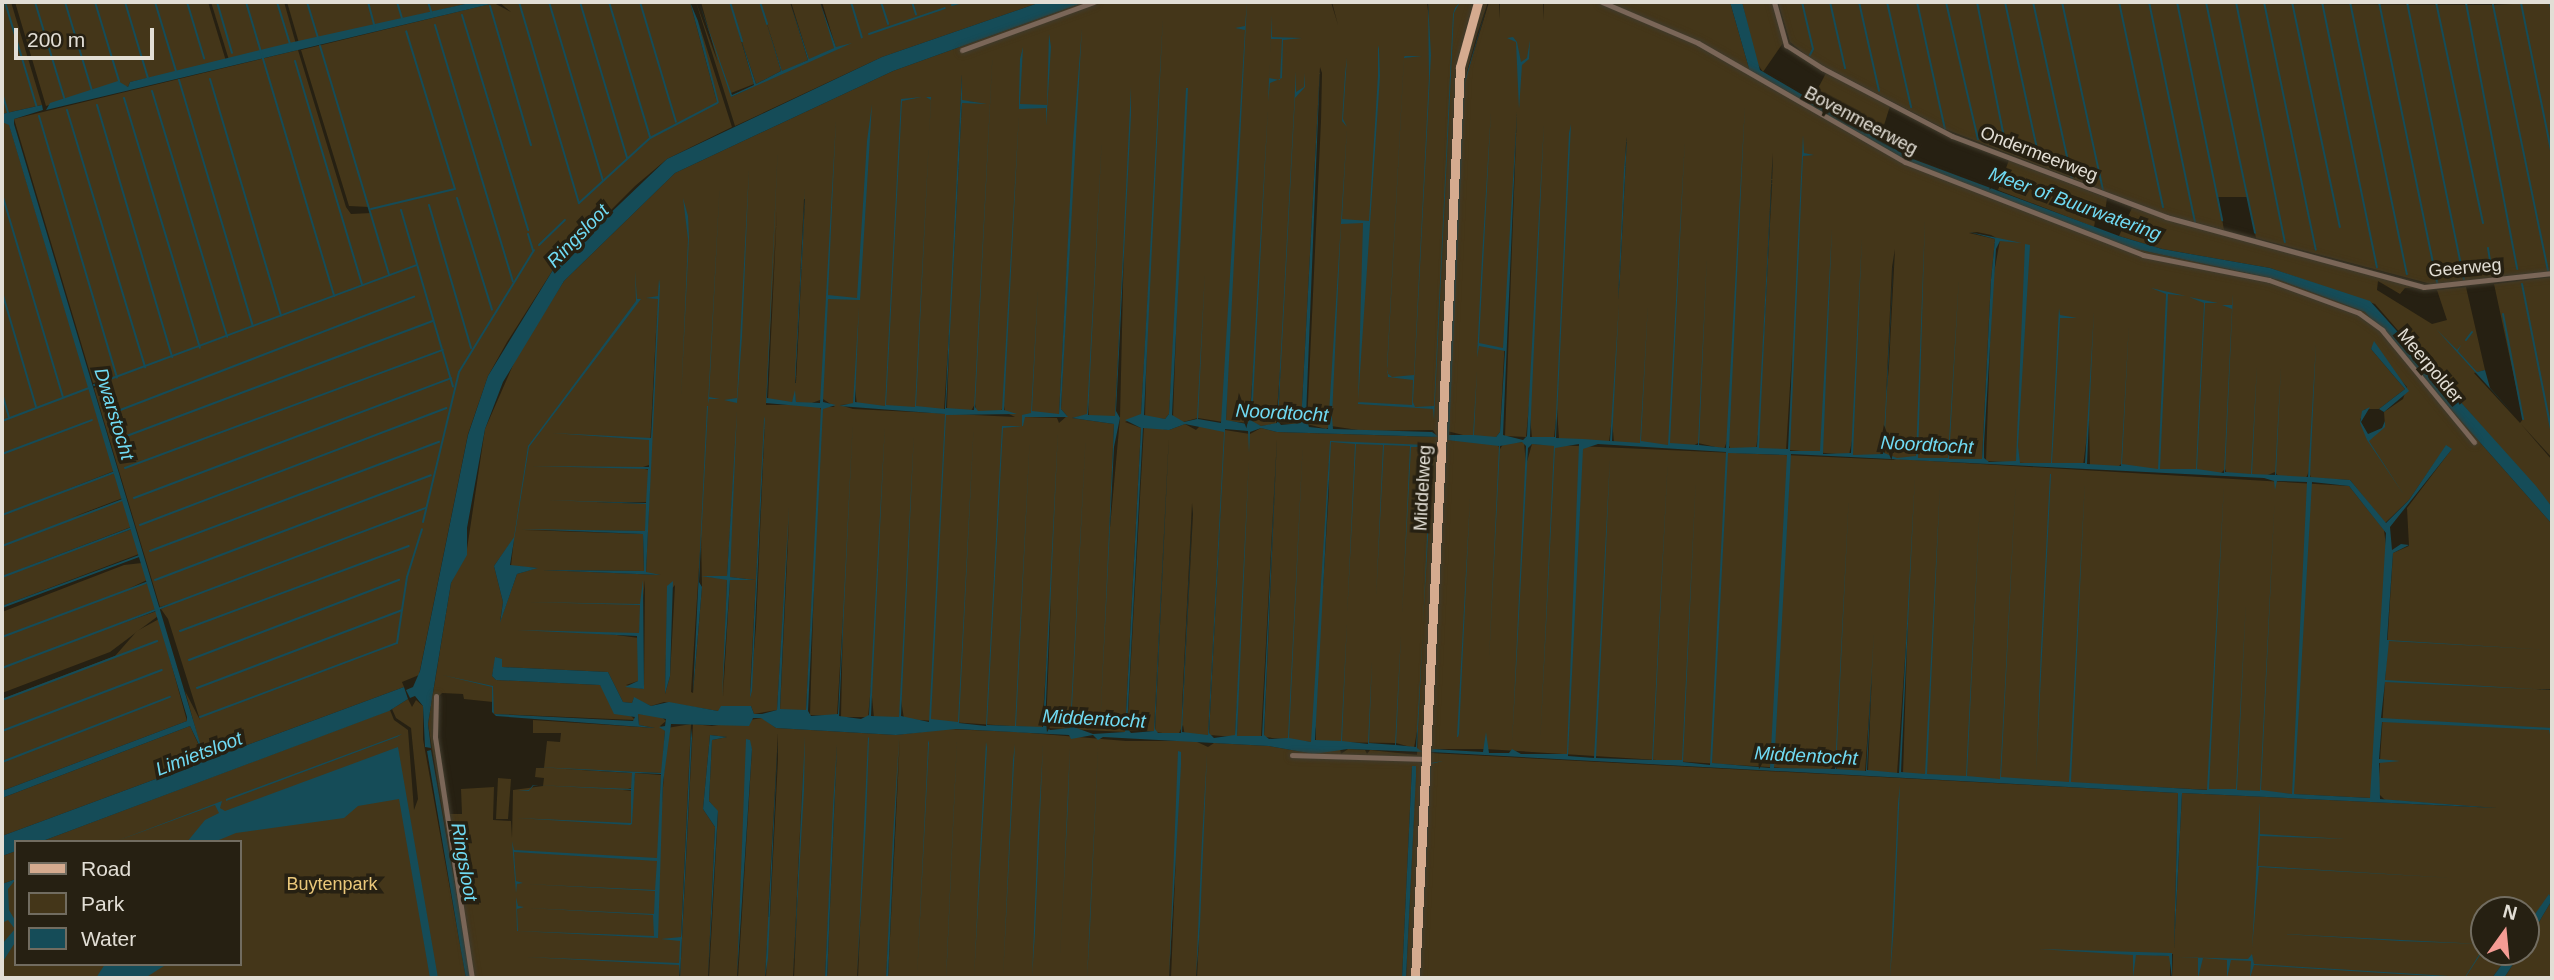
<!DOCTYPE html>
<html>
<head>
<meta charset="utf-8">
<style>
	body { margin:0 }
	#map { position:relative; width:2554px; height:980px; overflow:hidden; background:#262012; font-family:Helvetica,sans-serif }
	div>[style] { position:absolute }
	.green>* { inset:0; background:#443619 }
	.water>* { inset:0; background:#154c58 }
	.stream>* { height:2px; margin:-1px; padding:0 1px; transform-origin:1px; border-radius:1px; background:#154c58 }
	.roads { filter:drop-shadow(0 0 2px #403b2d) drop-shadow(0 0 2px #403b2d) }
	.street>* { height:5px; margin:-2.5px; padding:0 2.5px; transform-origin:2.5px; border-radius:2.5px; background:#7a6658 }
	.primary>* { height:9px; margin:-4.5px; padding:0 4.5px; transform-origin:4.5px; border-radius:4.5px; background:#d5ab8f }
	span { translate:-50% -50%; white-space:nowrap; text-align:center; line-height:1.15; -webkit-text-stroke:7px #262012; paint-order:stroke }
	.street-label { font-size:18px; color:#e2ded5 }
	.park-label { font-size:18px; color:#eac77a }
	.water-label { font-size:19px; color:#70daf3; font-style:italic }
	.frame { position:absolute; inset:0; border:4px solid #e2ded5; pointer-events:none }
	.legend { position:absolute; left:14px; top:840px; width:228px; height:126px; box-sizing:border-box; background:#262012; border:2px solid #716c60; margin:0; padding:9px 12px; list-style:none; font-size:21px; color:#e2ded5 }
	.legend li { display:flex; align-items:center; gap:14px; height:35px }
	.legend b { width:35px; border:2px solid #716c60 }
	.north { position:absolute; left:2470px; top:896px; width:70px; height:70px; box-sizing:border-box; background:#262012; border:2px solid #716c60; border-radius:50%; rotate:15deg; font-size:19px; font-weight:700; line-height:28px; text-align:center; color:#e2ded5 }
	.north::after { content:''; display:block; margin:auto; width:24px; height:32px; background:#f59c94; clip-path:polygon(50% 0,100% 100%,50% 72%,0 100%) }
	.scale { position:absolute; left:14px; top:28px; width:140px; height:32px; box-sizing:border-box; border:4px solid #e2ded5; border-top:0; padding-left:9px; font-size:21px; line-height:24px; white-space:nowrap; color:#e2ded5; -webkit-text-stroke:5px #262012; paint-order:stroke }
</style>
</head>
<body>
<div id="map">
	<div class="green">
		<i style="clip-path:polygon(2px 2px,11px 2px,42px 105px,2px 114px)"></i>
		<i style="clip-path:polygon(15px 2px,208px 2px,226px 61px,130px 82px,128px 87px,117px 83px,46px 106px)"></i>
		<i style="clip-path:polygon(211px 2px,284px 2px,296px 44px,229px 60px)"></i>
		<i style="clip-path:polygon(287px 2px,474px 2px,299px 43px)"></i>
		<i style="clip-path:polygon(499px 2px,690px 2px,717px 102px,698px 21px,732px 127px,667px 159px,635px 186px,556px 265px,507px 342px,488px 376px,468px 434px,419px 675px,402px 682px,404px 687px,2px 836px,2px 798px,190px 726px,202px 752px,185px 691px,200px 720px,168px 619px,161px 609px,179px 601px,160px 607px,94px 388px,113px 378px,93px 383px,14px 119px,298px 50px,346px 207px,351px 214px,371px 213px,369px 207px,349px 206px,301px 50px,494px 3px,511px 12px)"></i>
		<i style="clip-path:polygon(696px 2px,718px 63px,701px 2px,790px 2px,808px 60px,782px 72px,764px 14px,781px 71px,756px 84px,737px 27px,754px 84px,731px 93px,731px 97px,851px 41px,836px 48px,822px 2px,1041px 2px,882px 57px,735px 126px)"></i>
		<i style="clip-path:polygon(791px 2px,820px 2px,835px 48px,809px 60px)"></i>
		<i style="clip-path:polygon(evenodd,1085px 2px,1331px 2px,1338px 25px,1332px 2px,1427px 2px,1429px 19px,1428px 2px,1488px 2px,1477px 34px,1465px 78px,1465px 81px,1489px 2px,1499px 2px,1499px 19px,1500px 2px,1543px 2px,1544px 20px,1544px 2px,1730px 2px,1750px 72px,1889px 153px,2131px 248px,2279px 280px,2365px 312px,2552px 524px,2552px 689px,2536px 689px,2552px 690px,2552px 892px,2526px 927px,2526px 910px,2508px 910px,2512px 896px,2505px 910px,2484px 910px,2484px 952px,2511px 952px,2492px 978px,2172px 978px,2173px 954px,2141px 954px,2170px 956px,2170px 978px,1406px 978px,1416px 766px,1412px 767px,1402px 978px,1197px 978px,1200px 915px,1196px 978px,1171px 978px,1176px 853px,1169px 978px,888px 978px,900px 738px,886px 978px,858px 978px,861px 903px,857px 978px,827px 978px,837px 744px,825px 978px,794px 978px,803px 769px,793px 978px,766px 978px,768px 927px,765px 978px,738px 978px,752px 749px,747px 740px,737px 978px,709px 978px,718px 812px,709px 801px,712px 740px,727px 737px,710px 735px,703px 809px,715px 827px,708px 978px,680px 978px,693px 724px,712px 726px,762px 718px,776px 728px,896px 735px,947px 729px,1018px 732px,1126px 741px,1195px 741px,1208px 747px,1214px 743px,1269px 746px,1314px 754px,1340px 749px,1341px 754px,1348px 749px,1365px 750px,1367px 754px,1370px 750px,1417px 755px,1418px 726px,1414px 748px,1396px 743px,1316px 742px,1316px 726px,1311px 742px,1264px 737px,1277px 438px,1261px 737px,1237px 736px,1238px 685px,1235px 737px,1209px 735px,1222px 480px,1208px 735px,1185px 736px,1183px 725px,1178px 735px,1155px 732px,1169px 434px,1154px 731px,1127px 731px,1144px 426px,1169px 430px,1185px 424px,1196px 430px,1200px 426px,1250px 434px,1261px 428px,1277px 432px,1438px 437px,1433px 430px,1365px 431px,1331px 426px,1326px 429px,1307px 424px,1321px 121px,1322px 73px,1320px 67px,1301px 424px,1278px 423px,1281px 358px,1276px 424px,1261px 426px,1252px 422px,1254px 359px,1249px 423px,1226px 421px,1227px 381px,1223px 422px,1198px 418px,1183px 422px,1173px 418px,1178px 272px,1169px 414px,1165px 419px,1145px 417px,1148px 294px,1141px 415px,1125px 422px,1141px 428px,1125px 732px,1046px 728px,1051px 598px,1042px 728px,904px 719px,901px 700px,899px 719px,874px 718px,871px 687px,868px 717px,841px 717px,843px 616px,837px 716px,810px 715px,815px 548px,806px 710px,780px 710px,789px 520px,777px 710px,754px 714px,751px 706px,718px 711px,664px 702px,651px 706px,634px 698px,632px 703px,623px 702px,608px 672px,502px 667px,496px 657px,492px 676px,496px 680px,600px 685px,635px 720px,494px 714px,493px 702px,464px 699px,463px 694px,442px 693px,438px 697px,436px 729px,449px 814px,462px 814px,461px 789px,494px 787px,493px 820px,511px 821px,512px 838px,513px 790px,543px 786px,544px 778px,535px 777px,536px 768px,544px 768px,547px 741px,560px 742px,561px 733px,533px 733px,533px 720px,655px 728px,639px 725px,638px 714px,660px 715px,666px 721px,660px 726px,665px 731px,662px 773px,564px 769px,632px 773px,632px 788px,623px 790px,633px 791px,632px 801px,635px 773px,661px 775px,659px 848px,667px 728px,691px 724px,679px 978px,471px 978px,428px 724px,451px 583px,467px 549px,485px 429px,517px 356px,564px 281px,675px 173px,893px 71px,1085px 2px,962px 74px,962px 101px,987px 103px,962px 102px,952px 290px,962px 74px,1085px 2px,1517px 111px,1505px 436px,1526px 437px,1529px 406px,1532px 438px,1554px 438px,1557px 409px,1559px 439px,1609px 442px,1612px 419px,1614px 443px,1691px 447px,1698px 443px,1724px 449px,1727px 441px,1730px 448px,1756px 449px,1759px 427px,1759px 449px,1786px 451px,1792px 354px,1789px 450px,1849px 455px,1852px 441px,1853px 455px,1880px 456px,1885px 426px,1884px 455px,1896px 460px,1532px 444px,1526px 465px,1524px 442px,1504px 443px,1500px 449px,1496px 442px,1447px 440px,1447px 431px,1471px 437px,1496px 437px,1500px 432px,1517px 111px,1085px 2px,1627px 137px,1620px 276px,1618px 300px,1626px 143px,1627px 137px,1085px 2px,1773px 153px,1772px 187px,1761px 387px,1772px 166px,1773px 153px,1085px 2px,1073px 156px,1061px 409px,1067px 416px,1059px 423px,1057px 418px,1023px 417px,1059px 414px,1073px 156px,1085px 2px,805px 199px,796px 383px,795px 383px,804px 199px,805px 199px,1085px 2px,777px 209px,768px 400px,792px 402px,795px 396px,796px 402px,809px 404px,823px 399px,835px 407px,823px 407px,822px 413px,820px 407px,812px 405px,766px 405px,777px 209px,1085px 2px,1977px 232px,1991px 235px,2000px 240px,1992px 284px,1986px 461px,2083px 466px,2089px 420px,2090px 466px,2117px 468px,2121px 464px,2137px 469px,2220px 474px,2225px 469px,2227px 474px,2263px 477px,2275px 472px,2279px 477px,2306px 478px,2309px 471px,2311px 478px,2350px 480px,2385px 523px,2409px 500px,2446px 446px,2451px 450px,2407px 508px,2409px 546px,2393px 553px,2378px 793px,2385px 800px,2497px 808px,2182px 793px,2174px 949px,2178px 793px,1431px 753px,1432px 749px,1485px 749px,1829px 771px,1835px 764px,1837px 770px,1865px 772px,1872px 672px,1868px 771px,1897px 774px,1908px 615px,1903px 774px,1925px 775px,1927px 768px,1927px 774px,1933px 776px,2371px 798px,2387px 554px,2384px 530px,2349px 486px,1898px 459px,1982px 459px,1991px 280px,1995px 239px,1969px 233px,1977px 232px,1085px 2px,1124px 241px,1120px 418px,1109px 539px,1114px 424px,1072px 418px,1087px 415px,1088px 402px,1089px 417px,1115px 416px,1124px 241px,1085px 2px,1895px 249px,1889px 366px,1886px 398px,1892px 267px,1895px 249px,1085px 2px,657px 313px,646px 573px,661px 575px,543px 570px,644px 571px,643px 534px,524px 530px,646px 531px,646px 504px,596px 502px,647px 502px,649px 470px,640px 468px,649px 465px,657px 313px,1085px 2px,950px 319px,947px 409px,971px 411px,975px 404px,976px 411px,1000px 412px,1004px 406px,1005px 412px,1015px 417px,853px 409px,840px 405px,853px 404px,855px 389px,857px 405px,944px 410px,950px 319px,1085px 2px,2375px 343px,2382px 359px,2407px 387px,2403px 399px,2384px 412px,2385px 426px,2369px 438px,2379px 458px,2360px 420px,2365px 409px,2379px 409px,2405px 389px,2371px 349px,2375px 343px,1085px 2px,765px 417px,756px 626px,750px 698px,751px 672px,765px 417px,1085px 2px,1329px 462px,1329px 490px,1322px 603px,1323px 578px,1329px 462px,1085px 2px,734px 469px,729px 577px,755px 580px,730px 579px,723px 697px,727px 579px,701px 576px,727px 577px,734px 469px,1085px 2px,1192px 503px,1193px 514px,1182px 724px,1182px 707px,1192px 503px,1085px 2px,701px 536px,702px 587px,693px 693px,691px 692px,701px 536px,1085px 2px,514px 538px,511px 566px,537px 568px,517px 574px,500px 622px,503px 602px,494px 566px,514px 538px,1085px 2px,645px 580px,644px 688px,643px 689px,626px 685px,638px 681px,639px 638px,609px 634px,639px 633px,645px 580px,1085px 2px,675px 585px,670px 676px,665px 694px,667px 613px,669px 592px,675px 585px,1085px 2px,778px 733px,778px 759px,770px 917px,768px 917px,778px 733px)"></i>
		<i style="clip-path:polygon(1742px 2px,1772px 2px,1783px 43px,1763px 72px,1756px 62px)"></i>
		<i style="clip-path:polygon(1778px 2px,2493px 5px,2552px 2px,2552px 271px,2431px 284px,2256px 238px,2247px 197px,2218px 197px,2224px 230px,2164px 214px,1945px 129px,1812px 60px,1790px 42px)"></i>
		<i style="clip-path:polygon(1826px 73px,1890px 106px,1879px 141px,1812px 100px)"></i>
		<i style="clip-path:polygon(3px 121px,9px 124px,114px 471px,63px 491px,115px 473px,123px 498px,73px 517px,123px 500px,131px 527px,21px 569px,132px 529px,139px 554px,2px 606px)"></i>
		<i style="clip-path:polygon(2009px 160px,2107px 198px,2105px 212px,2097px 210px,2094px 227px,1998px 190px)"></i>
		<i style="clip-path:polygon(2132px 208px,2421px 287px,2405px 288px,2400px 294px,2378px 281px,2377px 290px,2432px 324px,2447px 320px,2437px 290px,2466px 287px,2485px 370px,2474px 373px,2520px 423px,2523px 419px,2494px 284px,2552px 277px,2552px 458px,2521px 424px,2552px 460px,2552px 507px,2375px 304px,2270px 268px,2162px 249px,2119px 236px)"></i>
		<i style="clip-path:polygon(142px 563px,147px 580px,128px 589px,148px 583px,156px 609px,94px 633px,157px 611px,158px 616px,110px 652px,2px 693px,2px 612px,124px 565px)"></i>
		<i style="clip-path:polygon(159px 619px,187px 721px,2px 791px,2px 699px,115px 656px,137px 631px)"></i>
		<i style="clip-path:polygon(408px 699px,412px 707px,416px 700px,423px 706px,423px 739px,466px 978px,2px 978px,2px 887px,16px 881px,16px 964px,240px 964px,240px 842px,40px 842px,390px 710px,394px 720px,408px 730px,414px 810px,418px 799px,411px 728px,396px 718px,392px 709px)"></i>
		<i style="clip-path:polygon(498px 778px,511px 779px,508px 819px,496px 819px)"></i>
		<i style="clip-path:polygon(16px 851px,16px 879px,2px 884px,2px 856px)"></i>
		<i style="clip-path:polygon(2552px 900px,2552px 978px,2504px 978px,2521px 952px,2526px 952px,2526px 944px)"></i>
	</div>
	<div class="water">
		<i style="clip-path:polygon(474px 2px,499px 2px,46px 110px,50px 103px,118px 81px,128px 87px,130px 82px,289px 43px)"></i>
		<i style="clip-path:polygon(690px 2px,698px 21px,719px 103px,717px 102px)"></i>
		<i style="clip-path:polygon(699px 2px,732px 95px,754px 85px,741px 39px,756px 84px,781px 71px,766px 22px,782px 71px,808px 60px,790px 2px,809px 59px,834px 48px,820px 2px,836px 47px,852px 43px,731px 97px)"></i>
		<i style="clip-path:polygon(1041px 2px,1085px 2px,893px 71px,675px 173px,564px 281px,503px 382px,485px 429px,467px 528px,467px 555px,451px 583px,436px 674px,428px 724px,431px 748px,425px 747px,423px 706px,415px 696px,410px 698px,406px 690px,413px 687px,420px 671px,468px 435px,488px 376px,556px 265px,667px 159px,882px 57px)"></i>
		<i style="clip-path:polygon(evenodd,1247px 2px,1226px 420px,1247px 424px,1250px 419px,1268px 107px,1252px 421px,1261px 426px,1277px 423px,1296px 71px,1296px 92px,1304px 87px,1304px 73px,1305px 87px,1295px 98px,1278px 421px,1281px 425px,1301px 423px,1320px 67px,1306px 417px,1309px 427px,1328px 429px,1347px 127px,1342px 121px,1345px 74px,1347px 57px,1343px 119px,1347px 127px,1342px 219px,1369px 221px,1378px 75px,1378px 45px,1367px 2px,1379px 49px,1380px 76px,1358px 402px,1412px 405px,1413px 380px,1388px 377px,1387px 366px,1404px 57px,1405px 56px,1422px 56px,1404px 58px,1387px 373px,1392px 377px,1414px 375px,1429px 77px,1428px 2px,1431px 55px,1413px 402px,1415px 407px,1434px 406px,1453px 14px,1455px 8px,1460px 2px,1454px 13px,1434px 420px,1433px 409px,1358px 404px,1363px 223px,1341px 224px,1332px 417px,1333px 429px,1432px 432px,1439px 437px,1277px 432px,1261px 428px,1250px 432px,1249px 453px,1248px 431px,1225px 429px,1209px 733px,1214px 738px,1235px 735px,1249px 458px,1237px 736px,1262px 736px,1277px 437px,1264px 735px,1269px 739px,1288px 738px,1303px 440px,1289px 738px,1311px 742px,1330px 441px,1427px 445px,1432px 447px,1433px 450px,1423px 625px,1431px 447px,1411px 447px,1402px 617px,1410px 446px,1384px 445px,1376px 599px,1383px 445px,1356px 444px,1347px 617px,1355px 444px,1331px 442px,1315px 740px,1341px 741px,1347px 621px,1342px 741px,1368px 744px,1372px 660px,1369px 743px,1395px 745px,1401px 633px,1396px 745px,1416px 747px,1423px 630px,1417px 748px,1423px 752px,1348px 749px,1314px 754px,1269px 746px,1103px 737px,1098px 740px,1093px 735px,1071px 739px,1069px 735px,956px 729px,896px 735px,776px 728px,761px 718px,753px 718px,749px 726px,671px 724px,663px 783px,658px 938px,517px 931px,516px 897px,518px 906px,524px 907px,517px 909px,518px 931px,654px 936px,653px 915px,527px 908px,654px 914px,655px 891px,526px 884px,655px 890px,657px 861px,514px 852px,516px 881px,523px 883px,517px 884px,516px 893px,512px 841px,514px 850px,657px 858px,661px 774px,635px 773px,632px 824px,630px 825px,516px 818px,631px 823px,631px 790px,534px 785px,529px 791px,518px 790px,529px 790px,533px 785px,631px 789px,632px 773px,537px 767px,661px 773px,665px 731px,659px 727px,665px 726px,666px 719px,638px 714px,639px 725px,655px 728px,496px 716px,492px 712px,492px 687px,442px 675px,493px 686px,494px 714px,633px 721px,635px 717px,614px 714px,600px 685px,496px 680px,492px 676px,495px 657px,502px 659px,502px 667px,608px 672px,623px 702px,632px 703px,634px 697px,651px 706px,669px 702px,718px 711px,721px 706px,751px 706px,754px 714px,762px 714px,777px 710px,789px 506px,780px 709px,806px 710px,821px 408px,766px 403px,778px 144px,767px 398px,792px 402px,795px 390px,796px 402px,820px 403px,836px 119px,828px 295px,857px 298px,867px 141px,872px 104px,860px 300px,828px 299px,823px 402px,836px 405px,823px 409px,808px 711px,811px 716px,838px 714px,853px 418px,839px 716px,861px 719px,869px 715px,885px 424px,871px 716px,899px 717px,914px 433px,901px 716px,929px 722px,945px 414px,839px 406px,853px 403px,859px 306px,855px 402px,885px 406px,901px 99px,922px 97px,902px 101px,886px 405px,915px 407px,931px 100px,926px 97px,931px 97px,916px 406px,945px 409px,962px 74px,962px 100px,987px 104px,962px 103px,946px 408px,974px 410px,993px 45px,975px 407px,978px 411px,1002px 410px,1019px 113px,1004px 410px,1017px 414px,946px 415px,931px 719px,958px 722px,974px 422px,959px 723px,986px 726px,1002px 426px,1022px 426px,1022px 415px,1031px 413px,1038px 287px,1032px 411px,1059px 414px,1073px 142px,1082px 27px,1061px 409px,1068px 417px,1025px 417px,1023px 426px,1003px 428px,987px 725px,1015px 726px,1030px 434px,1016px 726px,1043px 727px,1058px 430px,1045px 725px,1050px 730px,1070px 728px,1086px 431px,1071px 726px,1093px 734px,1125px 732px,1141px 428px,1125px 420px,1141px 414px,1163px 16px,1144px 415px,1165px 419px,1169px 414px,1186px 88px,1188px 88px,1172px 415px,1184px 422px,1197px 419px,1205px 271px,1198px 419px,1221px 423px,1245px 30px,1235px 28px,1245px 26px,1247px 2px,1185px 424px,1224px 432px,1208px 735px,1182px 732px,1193px 498px,1181px 733px,1158px 733px,1155px 729px,1169px 434px,1154px 731px,1131px 733px,1127px 728px,1143px 428px,1169px 430px,1185px 424px)"></i>
		<i style="clip-path:polygon(evenodd,1488px 2px,1465px 83px,1449px 435px,1473px 435px,1477px 370px,1474px 435px,1496px 437px,1500px 432px,1505px 351px,1479px 346px,1477px 358px,1482px 257px,1491px 110px,1479px 343px,1503px 348px,1517px 111px,1503px 435px,1523px 440px,1527px 436px,1544px 122px,1530px 437px,1555px 437px,1569px 133px,1571px 124px,1556px 438px,1583px 439px,1590px 301px,1583px 439px,1610px 441px,1619px 303px,1612px 441px,1640px 443px,1648px 303px,1641px 441px,1668px 445px,1685px 138px,1670px 443px,1698px 445px,1707px 254px,1699px 445px,1726px 448px,1745px 104px,1729px 448px,1757px 447px,1773px 153px,1759px 448px,1788px 449px,1803px 135px,1804px 153px,1814px 155px,1803px 156px,1790px 451px,1820px 451px,1832px 227px,1823px 454px,1851px 453px,1862px 236px,1853px 455px,1883px 454px,1894px 248px,1884px 453px,1897px 458px,1916px 456px,1925px 218px,1918px 458px,1948px 458px,1959px 276px,1949px 459px,1982px 459px,1991px 280px,1995px 239px,1969px 232px,2022px 243px,2000px 241px,1996px 249px,1984px 444px,1984px 458px,1989px 462px,2016px 461px,2025px 244px,2030px 245px,2018px 446px,2020px 463px,2051px 463px,2059px 308px,2060px 315px,2077px 318px,2060px 318px,2052px 463px,2085px 463px,2094px 310px,2087px 464px,2121px 466px,2129px 322px,2122px 464px,2158px 469px,2166px 294px,2151px 288px,2186px 296px,2168px 294px,2160px 469px,2196px 469px,2204px 303px,2189px 297px,2218px 303px,2205px 303px,2197px 469px,2224px 473px,2232px 309px,2222px 305px,2232px 305px,2233px 294px,2225px 472px,2251px 474px,2257px 364px,2252px 474px,2275px 475px,2281px 365px,2276px 475px,2308px 477px,2316px 343px,2310px 477px,2350px 480px,2386px 523px,2409px 500px,2446px 445px,2452px 449px,2390px 527px,2392px 550px,2401px 544px,2409px 545px,2393px 553px,2387px 640px,2552px 650px,2389px 641px,2385px 680px,2552px 690px,2385px 682px,2381px 718px,2552px 728px,2552px 744px,2549px 730px,2382px 722px,2379px 759px,2400px 761px,2379px 763px,2380px 799px,2497px 808px,2182px 793px,2174px 949px,2178px 793px,1430px 752px,1432px 749px,1483px 752px,1486px 732px,1489px 753px,1509px 753px,1512px 749px,1521px 754px,1567px 754px,1579px 444px,1555px 448px,1540px 746px,1554px 446px,1532px 444px,1528px 448px,1512px 745px,1526px 446px,1522px 442px,1500px 446px,1489px 661px,1499px 446px,1447px 440px,1432px 734px,1464px 83px,1488px 2px,1598px 444px,1726px 452px,1710px 765px,1683px 762px,1696px 476px,1682px 760px,1653px 760px,1668px 456px,1652px 760px,1596px 758px,1605px 572px,1610px 457px,1594px 758px,1568px 756px,1583px 449px,1598px 444px,1488px 2px,1728px 453px,1787px 455px,1770px 768px,1712px 763px,1728px 453px,1488px 2px,1791px 454px,2264px 478px,2274px 481px,2275px 490px,2277px 481px,2307px 482px,2292px 794px,2261px 790px,2275px 493px,2260px 791px,2237px 790px,2246px 601px,2236px 789px,2209px 789px,2224px 484px,2207px 790px,2071px 782px,2085px 480px,2069px 782px,2001px 777px,2016px 477px,2000px 779px,1967px 776px,1980px 502px,1966px 776px,1927px 774px,1940px 485px,1925px 774px,1901px 772px,1915px 475px,1899px 773px,1867px 770px,1874px 630px,1866px 771px,1836px 769px,1849px 493px,1835px 769px,1774px 768px,1791px 454px,1488px 2px,2312px 482px,2349px 486px,2386px 533px,2370px 798px,2294px 794px,2312px 482px)"></i>
		<i style="clip-path:polygon(1730px 2px,1742px 2px,1760px 70px,1910px 158px,2119px 236px,2162px 249px,2270px 268px,2370px 301px,2536px 486px,2552px 507px,2552px 524px,2365px 312px,2279px 280px,2131px 248px,1905px 160px,1750px 72px)"></i>
		<i style="clip-path:polygon(evenodd,1272px 15px,1272px 37px,1302px 38px,1283px 40px,1282px 78px,1270px 83px,1268px 102px,1272px 15px,1271px 39px,1282px 39px,1280px 80px,1269px 78px,1271px 39px)"></i>
		<i style="clip-path:polygon(1049px 34px,1051px 47px,1046px 126px,1046px 108px,1019px 109px,1019px 98px,1020px 59px,1023px 47px,1020px 104px,1047px 105px)"></i>
		<i style="clip-path:polygon(1513px 37px,1517px 42px,1521px 62px,1527px 58px,1530px 40px,1541px 37px,1530px 40px,1529px 59px,1522px 65px,1519px 109px,1516px 42px,1507px 38px)"></i>
		<i style="clip-path:polygon(1131px 87px,1131px 115px,1116px 411px,1120px 418px,1114px 447px,1100px 728px,1114px 424px,1072px 418px,1087px 414px,1102px 136px,1088px 415px,1115px 416px)"></i>
		<i style="clip-path:polygon(42px 105px,43px 110px,14px 119px,14px 124px,203px 753px,190px 726px,2px 798px,2px 791px,187px 721px,187px 717px,9px 125px,2px 122px,2px 114px)"></i>
		<i style="clip-path:polygon(1627px 137px,1620px 276px,1618px 300px,1624px 169px)"></i>
		<i style="clip-path:polygon(749px 168px,742px 337px,737px 403px,724px 400px,737px 398px)"></i>
		<i style="clip-path:polygon(720px 179px,709px 397px,720px 399px,709px 399px,708px 404px)"></i>
		<i style="clip-path:polygon(805px 189px,803px 242px,795px 386px,795px 374px)"></i>
		<i style="clip-path:polygon(683px 198px,688px 216px,689px 237px,681px 400px,688px 239px)"></i>
		<i style="clip-path:polygon(635px 270px,637px 299px,641px 299px,529px 447px,510px 565px,538px 568px,517px 574px,500px 623px,503px 602px,494px 566px,514px 537px,528px 446px,636px 301px)"></i>
		<i style="clip-path:polygon(659px 279px,660px 286px,646px 572px,661px 575px,542px 570px,644px 571px,643px 534px,521px 529px,645px 531px,646px 504px,547px 500px,646px 503px,648px 469px,531px 466px,649px 467px,649px 440px,552px 433px,651px 438px,658px 299px,646px 298px,658px 296px)"></i>
		<i style="clip-path:polygon(2436px 329px,2457px 350px,2461px 345px,2458px 351px,2477px 372px,2485px 370px,2490px 388px,2516px 417px)"></i>
		<i style="clip-path:polygon(2374px 341px,2409px 391px,2384px 412px,2379px 409px,2405px 389px,2371px 349px)"></i>
		<i style="clip-path:polygon(707px 406px,708px 406px,699px 582px,702px 587px,693px 693px)"></i>
		<i style="clip-path:polygon(2370px 407px,2361px 422px,2368px 434px,2382px 428px,2385px 421px,2385px 427px,2369px 441px,2404px 495px,2367px 440px,2360px 423px,2362px 411px)"></i>
		<i style="clip-path:polygon(737px 410px,730px 577px,755px 580px,730px 580px,722px 697px,727px 580px,701px 576px,727px 576px)"></i>
		<i style="clip-path:polygon(765px 416px,752px 691px,750px 698px,764px 420px)"></i>
		<i style="clip-path:polygon(2050px 474px,2051px 474px,2036px 775px,2041px 649px)"></i>
		<i style="clip-path:polygon(1470px 498px,1459px 734px,1458px 737px,1457px 737px)"></i>
		<i style="clip-path:polygon(643px 580px,644px 689px,625px 687px,638px 681px,637px 636px,517px 630px,639px 633px,640px 605px,528px 602px,640px 604px)"></i>
		<i style="clip-path:polygon(673px 581px,670px 676px,665px 694px,667px 586px)"></i>
		<i style="clip-path:polygon(404px 687px,408px 699px,389px 711px,40px 842px,16px 842px,16px 851px,2px 856px,2px 836px)"></i>
		<i style="clip-path:polygon(691px 728px,692px 738px,680px 978px,679px 965px,526px 957px,679px 963px,680px 941px,661px 939px,681px 937px)"></i>
		<i style="clip-path:polygon(778px 733px,768px 958px,765px 978px,778px 734px)"></i>
		<i style="clip-path:polygon(402px 734px,397px 737px,226px 801px,226px 799px)"></i>
		<i style="clip-path:polygon(805px 734px,804px 790px,793px 978px,805px 735px)"></i>
		<i style="clip-path:polygon(710px 735px,727px 737px,712px 740px,709px 801px,718px 811px,708px 978px,715px 827px,703px 809px)"></i>
		<i style="clip-path:polygon(869px 737px,866px 822px,857px 978px,868px 738px)"></i>
		<i style="clip-path:polygon(899px 738px,888px 978px,886px 978px,893px 835px)"></i>
		<i style="clip-path:polygon(746px 739px,750px 740px,752px 749px,737px 978px)"></i>
		<i style="clip-path:polygon(928px 740px,929px 743px,917px 978px,928px 746px)"></i>
		<i style="clip-path:polygon(957px 741px,947px 961px,946px 978px,954px 802px)"></i>
		<i style="clip-path:polygon(986px 742px,987px 748px,974px 978px,980px 854px)"></i>
		<i style="clip-path:polygon(837px 744px,827px 978px,825px 978px,833px 805px)"></i>
		<i style="clip-path:polygon(1015px 744px,1003px 978px,1013px 760px)"></i>
		<i style="clip-path:polygon(1043px 745px,1035px 932px,1032px 978px,1038px 832px)"></i>
		<i style="clip-path:polygon(1070px 746px,1068px 805px,1059px 978px,1063px 899px)"></i>
		<i style="clip-path:polygon(398px 747px,438px 978px,430px 978px,399px 799px,358px 806px,344px 818px,236px 833px,214px 842px,187px 842px,205px 820px,219px 813px,215px 805px,114px 842px,222px 801px,220px 808px,225px 811px)"></i>
		<i style="clip-path:polygon(1098px 747px,1090px 929px,1087px 978px)"></i>
		<i style="clip-path:polygon(431px 750px,463px 930px,471px 978px,466px 978px,461px 951px,427px 751px)"></i>
		<i style="clip-path:polygon(1178px 751px,1181px 752px,1181px 765px,1169px 978px)"></i>
		<i style="clip-path:polygon(1207px 753px,1200px 925px,1196px 978px,1202px 839px)"></i>
		<i style="clip-path:polygon(1443px 761px,1431px 764px,1420px 978px,1430px 763px)"></i>
		<i style="clip-path:polygon(1412px 766px,1416px 766px,1416px 777px,1406px 978px,1402px 978px)"></i>
		<i style="clip-path:polygon(1900px 785px,1894px 925px,1890px 978px,1898px 803px)"></i>
		<i style="clip-path:polygon(2260px 802px,2260px 834px,2346px 839px,2260px 836px,2258px 866px,2454px 878px,2259px 867px,2252px 949px)"></i>
		<i style="clip-path:polygon(16px 879px,8px 889px,9px 910px,16px 922px,16px 941px,2px 963px,2px 944px,15px 929px,8px 920px,2px 923px,2px 884px)"></i>
		<i style="clip-path:polygon(2549px 894px,2552px 900px,2526px 944px,2526px 927px)"></i>
		<i style="clip-path:polygon(2266px 933px,2402px 940px,2481px 944px,2400px 941px)"></i>
		<i style="clip-path:polygon(2484px 947px,2482px 952px,2465px 978px,2254px 965px,2250px 978px,2251px 961px,2231px 960px,2227px 978px,2227px 960px,2203px 958px,2198px 978px,2198px 958px,2177px 957px,2248px 959px,2252px 954px,2254px 964px,2465px 977px)"></i>
		<i style="clip-path:polygon(2038px 949px,2172px 953px,2172px 978px,2169px 956px,2136px 955px,2133px 978px,2133px 955px)"></i>
		<i style="clip-path:polygon(2511px 952px,2521px 952px,2504px 978px,2492px 978px)"></i>
		<i style="clip-path:polygon(105px 964px,167px 964px,145px 978px,96px 978px)"></i>
	</div>
	<div class="stream">
		<i style="left:5px;top:2px;width:111px;rotate:73.2deg"></i>
		<i style="left:35px;top:2px;width:103px;rotate:73.1deg"></i>
		<i style="left:65px;top:2px;width:93px;rotate:73.1deg"></i>
		<i style="left:95px;top:2px;width:83px;rotate:73.1deg"></i>
		<i style="left:125px;top:2px;width:79px;rotate:73.2deg"></i>
		<i style="left:155px;top:2px;width:72px;rotate:73.1deg"></i>
		<i style="left:187px;top:2px;width:59px;rotate:73.1deg"></i>
		<i style="left:217px;top:2px;width:53px;rotate:73.6deg"></i>
		<i style="left:246px;top:2px;width:307px;rotate:73.3deg"></i>
		<i style="left:277px;top:2px;width:44px;rotate:72.8deg"></i>
		<i style="left:307px;top:2px;width:41px;rotate:72.9deg"></i>
		<i style="left:368px;top:2px;width:27px;rotate:75deg"></i>
		<i style="left:397px;top:2px;width:17px;rotate:73deg"></i>
		<i style="left:428px;top:2px;width:13px;rotate:72deg"></i>
		<i style="left:519px;top:2px;width:210px;rotate:73.4deg"></i>
		<i style="left:579px;top:203px;width:96px;rotate:-42.5deg"></i>
		<i style="left:650px;top:138px;width:76px;rotate:-27.6deg"></i>
		<i style="left:549px;top:2px;width:187px;rotate:73.2deg"></i>
		<i style="left:580px;top:2px;width:163px;rotate:73.2deg"></i>
		<i style="left:609px;top:2px;width:141px;rotate:73.1deg"></i>
		<i style="left:640px;top:2px;width:125px;rotate:73.3deg"></i>
		<i style="left:730px;top:2px;width:41px;rotate:72.9deg"></i>
		<i style="left:760px;top:2px;width:23px;rotate:72deg"></i>
		<i style="left:851px;top:2px;width:37px;rotate:73deg"></i>
		<i style="left:881px;top:2px;width:23px;rotate:72deg"></i>
		<i style="left:912px;top:2px;width:13px;rotate:72deg"></i>
		<i style="left:1802px;top:2px;width:48px;rotate:76.8deg"></i>
		<i style="left:1813px;top:49px;width:7px;rotate:117deg"></i>
		<i style="left:1830px;top:2px;width:68px;rotate:77.2deg"></i>
		<i style="left:1859px;top:2px;width:91px;rotate:77.3deg"></i>
		<i style="left:1887px;top:2px;width:108px;rotate:77.1deg"></i>
		<i style="left:1917px;top:2px;width:130px;rotate:77.6deg"></i>
		<i style="left:1946px;top:2px;width:141px;rotate:76.9deg"></i>
		<i style="left:1977px;top:2px;width:143px;rotate:78.7deg"></i>
		<i style="left:2005px;top:2px;width:160px;rotate:77.7deg"></i>
		<i style="left:2033px;top:2px;width:181px;rotate:77.6deg"></i>
		<i style="left:2062px;top:2px;width:192px;rotate:77.7deg"></i>
		<i style="left:2119px;top:2px;width:210px;rotate:77.9deg"></i>
		<i style="left:2149px;top:2px;width:225px;rotate:78.2deg"></i>
		<i style="left:2177px;top:2px;width:223px;rotate:78.3deg"></i>
		<i style="left:2206px;top:2px;width:236px;rotate:78deg"></i>
		<i style="left:2236px;top:2px;width:245px;rotate:78.5deg"></i>
		<i style="left:2264px;top:2px;width:253px;rotate:78.2deg"></i>
		<i style="left:2292px;top:2px;width:230px;rotate:78deg"></i>
		<i style="left:2322px;top:2px;width:271px;rotate:78.3deg"></i>
		<i style="left:2350px;top:2px;width:278px;rotate:78.2deg"></i>
		<i style="left:2379px;top:2px;width:287px;rotate:78.3deg"></i>
		<i style="left:2407px;top:2px;width:283px;rotate:78.4deg"></i>
		<i style="left:2436px;top:2px;width:226px;rotate:78deg"></i>
		<i style="left:2550px;top:2px;width:12px;rotate:81deg"></i>
		<i style="left:2466px;top:3px;width:271px;rotate:79.1deg"></i>
		<i style="left:2521px;top:3px;width:155px;rotate:78.5deg"></i>
		<i style="left:952px;top:5px;width:11px;rotate:-15deg"></i>
		<i style="left:2493px;top:5px;width:271px;rotate:78.3deg"></i>
		<i style="left:490px;top:6px;width:145px;rotate:73.6deg"></i>
		<i style="left:462px;top:15px;width:225px;rotate:72.9deg"></i>
		<i style="left:435px;top:25px;width:268px;rotate:73.1deg"></i>
		<i style="left:869px;top:34px;width:80px;rotate:-18.9deg"></i>
		<i style="left:320px;top:46px;width:239px;rotate:73.2deg"></i>
		<i style="left:295px;top:61px;width:234px;rotate:73.3deg"></i>
		<i style="left:210px;top:79px;width:247px;rotate:73.3deg"></i>
		<i style="left:179px;top:80px;width:257px;rotate:73.3deg"></i>
		<i style="left:152px;top:91px;width:257px;rotate:73deg"></i>
		<i style="left:2px;top:93px;width:21px;rotate:73deg"></i>
		<i style="left:124px;top:98px;width:261px;rotate:73.1deg"></i>
		<i style="left:97px;top:105px;width:263px;rotate:73.4deg"></i>
		<i style="left:67px;top:110px;width:269px;rotate:73.1deg"></i>
		<i style="left:39px;top:116px;width:273px;rotate:73.4deg"></i>
		<i style="left:2px;top:194px;width:212px;rotate:73.3deg"></i>
		<i style="left:457px;top:198px;width:117px;rotate:72.6deg"></i>
		<i style="left:429px;top:205px;width:149px;rotate:73.6deg"></i>
		<i style="left:371px;top:209px;width:86px;rotate:-13.4deg"></i>
		<i style="left:455px;top:189px;width:165px;rotate:-107.2deg"></i>
		<i style="left:401px;top:210px;width:184px;rotate:73.6deg"></i>
		<i style="left:528px;top:234px;width:17px;rotate:73deg"></i>
		<i style="left:539px;top:245px;width:36px;rotate:-44deg"></i>
		<i style="left:2488px;top:248px;width:26px;rotate:81deg"></i>
		<i style="left:2522px;top:284px;width:153px;rotate:78.7deg"></i>
		<i style="left:2px;top:292px;width:120px;rotate:73.5deg"></i>
		<i style="left:2503px;top:314px;width:107px;rotate:79.2deg"></i>
		<i style="left:2466px;top:340px;width:10px;rotate:-53deg"></i>
		<i style="left:94px;top:385px;width:344px;rotate:-20.4deg"></i>
		<i style="left:2px;top:393px;width:26px;rotate:74deg"></i>
		<i style="left:110px;top:414px;width:326px;rotate:-21.1deg"></i>
		<i style="left:2px;top:421px;width:93px;rotate:-20.8deg"></i>
		<i style="left:116px;top:440px;width:339px;rotate:-20.6deg"></i>
		<i style="left:2px;top:454px;width:96px;rotate:-20.7deg"></i>
		<i style="left:125px;top:468px;width:339px;rotate:-20.4deg"></i>
		<i style="left:134px;top:498px;width:339px;rotate:-20.7deg"></i>
		<i style="left:2px;top:515px;width:121px;rotate:-20.8deg"></i>
		<i style="left:423px;top:522px;width:154px;rotate:-76.5deg"></i>
		<i style="left:459px;top:372px;width:143px;rotate:-58.4deg"></i>
		<i style="left:140px;top:525px;width:328px;rotate:-20.9deg"></i>
		<i style="left:2px;top:546px;width:132px;rotate:-20.9deg"></i>
		<i style="left:150px;top:551px;width:309px;rotate:-20.7deg"></i>
		<i style="left:2px;top:577px;width:139px;rotate:-20.7deg"></i>
		<i style="left:155px;top:580px;width:295px;rotate:-20.8deg"></i>
		<i style="left:2px;top:607px;width:146px;rotate:-20.4deg"></i>
		<i style="left:180px;top:631px;width:244px;rotate:-20.4deg"></i>
		<i style="left:2px;top:637px;width:154px;rotate:-20.6deg"></i>
		<i style="left:189px;top:660px;width:225px;rotate:-20.9deg"></i>
		<i style="left:2px;top:668px;width:453px;rotate:-20.7deg"></i>
		<i style="left:197px;top:688px;width:219px;rotate:-20.8deg"></i>
		<i style="left:2px;top:700px;width:166px;rotate:-20.8deg"></i>
		<i style="left:200px;top:717px;width:210px;rotate:-20.6deg"></i>
		<i style="left:397px;top:643px;width:67px;rotate:-81.4deg"></i>
		<i style="left:407px;top:577px;width:50px;rotate:-72.6deg"></i>
		<i style="left:2px;top:731px;width:171px;rotate:-20.9deg"></i>
		<i style="left:2px;top:762px;width:180px;rotate:-21.2deg"></i>
	</div>
	<div class="roads">
		<div class="street">
			<i style="left:1602px;top:2px;width:104px;rotate:23.1deg"></i>
			<i style="left:1698px;top:43px;width:239px;rotate:29.9deg"></i>
			<i style="left:1905px;top:162px;width:256px;rotate:21.3deg"></i>
			<i style="left:2143px;top:255px;width:128px;rotate:11.2deg"></i>
			<i style="left:2269px;top:280px;width:96px;rotate:20.1deg"></i>
			<i style="left:2359px;top:313px;width:29px;rotate:36deg"></i>
			<i style="left:2382px;top:330px;width:145px;rotate:50.6deg"></i>
			<i style="left:1774px;top:2px;width:45px;rotate:74.4deg"></i>
			<i style="left:1786px;top:45px;width:43px;rotate:32.6deg"></i>
			<i style="left:1822px;top:68px;width:147px;rotate:27.6deg"></i>
			<i style="left:1952px;top:136px;width:229px;rotate:20.7deg"></i>
			<i style="left:2166px;top:217px;width:267px;rotate:15.2deg"></i>
			<i style="left:2424px;top:287px;width:129px;rotate:-6.2deg"></i>
			<i style="left:962px;top:50px;width:140px;rotate:-20deg"></i>
			<i style="left:436px;top:696px;width:41px;rotate:91.4deg"></i>
			<i style="left:435px;top:737px;width:244px;rotate:81.3deg"></i>
			<i style="left:1292px;top:755px;width:133px;rotate:1.7deg"></i>
		</div>
		<div class="primary">
			<i style="left:1415px;top:978px;width:912px;rotate:-87.17deg"></i>
			<i style="left:1460px;top:67px;width:67px;rotate:-74.5deg"></i>
		</div>
	</div>
	<div class="street-label">
		<span style="left:1861px;top:121px;rotate:28deg">Bovenmeerweg</span>
		<span style="left:2039px;top:154px;rotate:21deg">Ondermeerweg</span>
		<span style="left:2465px;top:268px;rotate:-5deg">Geerweg</span>
		<span style="left:2430px;top:366px;rotate:50deg">Meerpolder</span>
		<span style="left:1423px;top:488px;rotate:-87deg">Middelweg</span>
	</div>
	<div class="park-label">
		<span style="left:332px;top:884px">Buytenpark</span>
	</div>
	<div class="water-label">
		<span style="left:2075px;top:204px;rotate:20deg">Meer of Buurwatering</span>
		<span style="left:578px;top:236px;rotate:-46deg">Ringsloot</span>
		<span style="left:1282px;top:413px;rotate:3deg">Noordtocht</span>
		<span style="left:114px;top:414px;rotate:73deg">Dwarstocht</span>
		<span style="left:1927px;top:445px;rotate:3deg">Noordtocht</span>
		<span style="left:1094px;top:719px;rotate:3deg">Middentocht</span>
		<span style="left:199px;top:754px;rotate:-21deg">Limietsloot</span>
		<span style="left:1806px;top:756px;rotate:3deg">Middentocht</span>
		<span style="left:464px;top:862px;rotate:80deg">Ringsloot</span>
	</div>
	<div class="frame"></div>
	<ul class="legend">
	<li><b style="height:9px;background:#d5ab8f"></b>Road</li>
	<li><b style="height:19px;background:#443619"></b>Park</li>
	<li><b style="height:19px;background:#154c58"></b>Water</li>
	</ul>
	<div class="north">N</div>
	<div class="scale">200 m</div>
</div>
</body>
</html>
